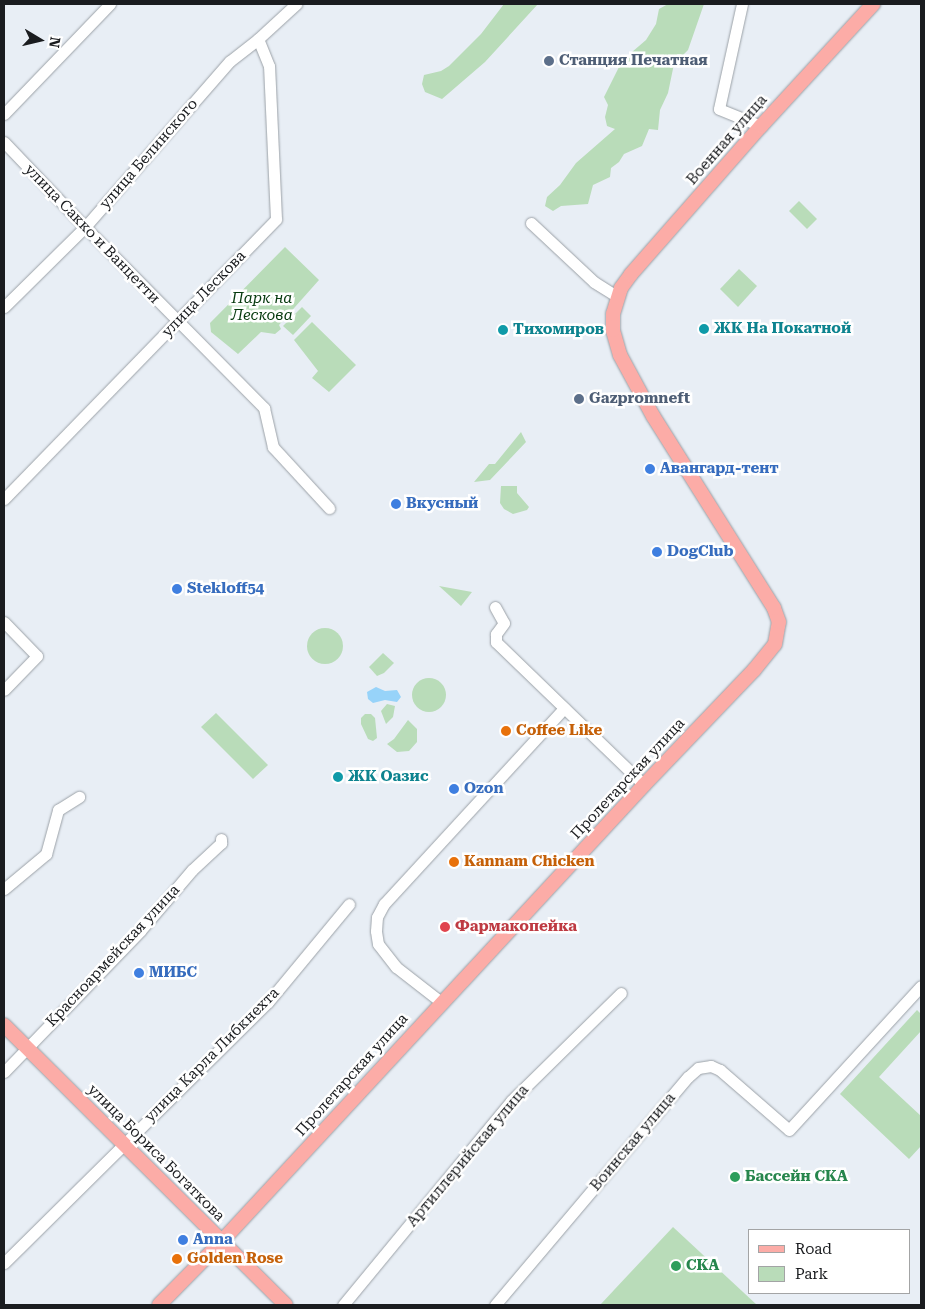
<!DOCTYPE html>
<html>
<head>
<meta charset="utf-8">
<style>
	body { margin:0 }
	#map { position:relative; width:925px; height:1309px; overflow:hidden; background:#e8eef5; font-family:"Roboto Serif",serif }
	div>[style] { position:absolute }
	.green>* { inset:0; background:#b9dcb9 }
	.round { border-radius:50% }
	.water>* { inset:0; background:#97d3f9 }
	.roads { filter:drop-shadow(0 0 1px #9ba1a7) drop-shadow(0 0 1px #9ba1a7) }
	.minor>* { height:11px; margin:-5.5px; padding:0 5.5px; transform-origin:5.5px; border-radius:5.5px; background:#fff }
	.major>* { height:14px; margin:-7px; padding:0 7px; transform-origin:7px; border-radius:7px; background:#fcaca7 }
	.dots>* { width:14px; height:14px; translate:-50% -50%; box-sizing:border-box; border:2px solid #fff; border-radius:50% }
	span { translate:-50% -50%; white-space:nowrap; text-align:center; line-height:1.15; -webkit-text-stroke:5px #fff; paint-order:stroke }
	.service-label { font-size:15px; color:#4e5e75; font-weight:700 }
	.left { translate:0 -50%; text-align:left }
	.street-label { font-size:15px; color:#1a1c1f }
	.park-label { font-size:15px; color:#05390d; font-style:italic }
	.culture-label { font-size:15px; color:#0d838f; font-weight:700 }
	.shop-label { font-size:15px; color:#366cbe; font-weight:700 }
	.food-label { font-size:15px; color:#c56008; font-weight:700 }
	.health-label { font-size:15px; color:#be3a42; font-weight:700 }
	.leisure-label { font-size:15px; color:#27864d; font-weight:700 }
	.frame { position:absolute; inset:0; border:5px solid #1a1c1f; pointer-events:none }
	.legend { position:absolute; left:748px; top:1229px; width:162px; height:65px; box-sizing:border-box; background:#fff; border:1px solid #a3a4a5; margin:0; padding:6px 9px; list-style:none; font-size:15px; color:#1a1c1f }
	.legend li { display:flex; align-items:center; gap:10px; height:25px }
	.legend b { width:25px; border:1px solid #a3a4a5 }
	.north { position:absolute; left:15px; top:15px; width:50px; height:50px; -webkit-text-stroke:4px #fff; paint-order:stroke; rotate:99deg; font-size:14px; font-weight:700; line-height:20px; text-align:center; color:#1a1c1f }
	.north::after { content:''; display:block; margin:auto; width:18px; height:22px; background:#1a1c1f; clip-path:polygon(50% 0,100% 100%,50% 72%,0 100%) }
</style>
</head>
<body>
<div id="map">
	<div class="green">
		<i style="clip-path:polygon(504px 4px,538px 4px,485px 62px,449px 93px,442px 99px,425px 92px,422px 84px,424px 75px,441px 71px,449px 66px,481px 34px)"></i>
		<i style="clip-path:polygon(668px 4px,704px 4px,688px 50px,674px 64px,668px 93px,660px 110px,658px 130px,649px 129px,642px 146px,624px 154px,619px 162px,611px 168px,610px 177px,593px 185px,588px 204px,561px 206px,553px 211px,545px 206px,547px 197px,560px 185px,576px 163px,615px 129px,607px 126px,605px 117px,608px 105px,604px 97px,620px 65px,632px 52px,646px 40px,656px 24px,659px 9px)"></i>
		<i style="clip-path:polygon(799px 201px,817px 219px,807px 229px,789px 211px)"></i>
		<i style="clip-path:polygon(285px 247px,319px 280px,279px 325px,281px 329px,275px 334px,261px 332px,238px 354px,211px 332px,210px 323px)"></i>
		<i style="clip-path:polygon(739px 269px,757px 286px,738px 307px,720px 289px)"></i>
		<i style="clip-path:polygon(302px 307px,311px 316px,293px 335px,283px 326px)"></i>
		<i style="clip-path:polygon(312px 322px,356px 365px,329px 392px,312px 378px,318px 371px,294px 340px)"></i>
		<i style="clip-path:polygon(521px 432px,526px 442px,490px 480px,474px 482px,489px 464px,495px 464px)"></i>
		<i style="clip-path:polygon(501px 486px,517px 486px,517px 493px,529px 507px,527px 510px,513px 514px,504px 509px,500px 503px)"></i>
		<i style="clip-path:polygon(439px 586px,472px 592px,461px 606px)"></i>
		<i class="round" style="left:307px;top:628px;width:36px;height:36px"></i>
		<i style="clip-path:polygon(383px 653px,394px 663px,384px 673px,377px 676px,369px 667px)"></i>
		<i class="round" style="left:412px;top:678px;width:34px;height:34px"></i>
		<i style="clip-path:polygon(387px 704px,395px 706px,393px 717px,386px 724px,381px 711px)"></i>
		<i style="clip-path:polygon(216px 713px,268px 765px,253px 779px,201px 727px)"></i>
		<i style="clip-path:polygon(365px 714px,371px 714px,375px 718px,377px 738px,373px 741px,368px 739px,361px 724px,361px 718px)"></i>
		<i style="clip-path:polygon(408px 720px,417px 729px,417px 742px,409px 751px,397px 752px,387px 744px,394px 739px)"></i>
		<i style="clip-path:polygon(917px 1010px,921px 1014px,921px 1031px,879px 1077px,921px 1116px,921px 1146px,909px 1159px,840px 1094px)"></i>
		<i style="clip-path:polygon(673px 1227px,757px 1305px,600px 1305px)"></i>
	</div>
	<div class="water">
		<i style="clip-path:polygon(376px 687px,385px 691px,397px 690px,401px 697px,397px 702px,385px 700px,373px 703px,368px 699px,367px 692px)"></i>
	</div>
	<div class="roads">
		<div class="minor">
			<i style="left:742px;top:4px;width:107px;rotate:102.4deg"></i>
			<i style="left:719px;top:109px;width:45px;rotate:22deg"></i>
			<i style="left:4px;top:114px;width:153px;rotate:-46.1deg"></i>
			<i style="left:4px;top:142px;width:117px;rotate:46.4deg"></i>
			<i style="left:85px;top:227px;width:255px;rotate:45.3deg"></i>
			<i style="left:264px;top:408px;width:40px;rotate:77deg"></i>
			<i style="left:273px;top:447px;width:83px;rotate:47.4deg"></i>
			<i style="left:531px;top:223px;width:86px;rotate:43.1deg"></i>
			<i style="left:594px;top:282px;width:28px;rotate:32deg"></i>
			<i style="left:4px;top:307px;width:114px;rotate:-44.6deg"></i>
			<i style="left:85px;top:227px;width:220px;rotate:-48.9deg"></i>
			<i style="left:230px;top:61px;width:36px;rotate:-38deg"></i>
			<i style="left:258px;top:39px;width:52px;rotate:-42.6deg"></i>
			<i style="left:4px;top:499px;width:390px;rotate:-45.8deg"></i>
			<i style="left:276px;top:219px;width:153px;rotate:-92.6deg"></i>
			<i style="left:269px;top:66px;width:29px;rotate:-112deg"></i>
			<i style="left:495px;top:607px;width:18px;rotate:61deg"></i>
			<i style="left:504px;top:623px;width:14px;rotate:126deg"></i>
			<i style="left:496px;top:634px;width:8px;rotate:90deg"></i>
			<i style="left:496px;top:642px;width:206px;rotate:44deg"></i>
			<i style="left:4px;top:622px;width:47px;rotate:45.9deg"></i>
			<i style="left:37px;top:656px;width:47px;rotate:134.1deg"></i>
			<i style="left:4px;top:889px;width:55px;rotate:-39.8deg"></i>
			<i style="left:46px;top:854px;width:46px;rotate:-74.7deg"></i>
			<i style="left:58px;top:810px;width:25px;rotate:-32deg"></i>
			<i style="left:441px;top:1002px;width:57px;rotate:-142.1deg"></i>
			<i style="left:396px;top:967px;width:29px;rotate:-128deg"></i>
			<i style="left:378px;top:944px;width:13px;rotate:-99deg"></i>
			<i style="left:376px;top:931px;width:14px;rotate:-86deg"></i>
			<i style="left:377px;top:917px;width:15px;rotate:-62deg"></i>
			<i style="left:384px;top:904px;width:266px;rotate:-47.4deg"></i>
			<i style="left:4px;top:1072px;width:196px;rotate:-46deg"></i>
			<i style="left:140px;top:931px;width:80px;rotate:-49.6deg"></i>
			<i style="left:192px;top:870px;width:40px;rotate:-43deg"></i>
			<i style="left:221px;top:843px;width:4px;rotate:-90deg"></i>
			<i style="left:4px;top:1263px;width:371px;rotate:-44.7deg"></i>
			<i style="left:268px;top:1002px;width:127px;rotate:-50.4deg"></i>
			<i style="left:343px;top:1305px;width:264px;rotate:-50.5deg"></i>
			<i style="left:511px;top:1101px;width:154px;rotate:-44.5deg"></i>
			<i style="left:495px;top:1305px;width:299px;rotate:-49.8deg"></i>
			<i style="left:688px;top:1077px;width:13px;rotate:-42deg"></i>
			<i style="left:698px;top:1068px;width:13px;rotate:-9deg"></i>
			<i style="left:711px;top:1066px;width:10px;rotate:24deg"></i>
			<i style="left:720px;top:1070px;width:91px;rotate:41deg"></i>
			<i style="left:789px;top:1130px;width:195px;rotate:-47.5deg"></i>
		</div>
		<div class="major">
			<i style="left:4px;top:1025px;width:397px;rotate:44.8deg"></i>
			<i style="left:159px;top:1305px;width:90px;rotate:-45.5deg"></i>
			<i style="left:222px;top:1241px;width:621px;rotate:-47.22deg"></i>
			<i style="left:644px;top:785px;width:159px;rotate:-46.3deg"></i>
			<i style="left:754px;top:670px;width:33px;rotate:-51deg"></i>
			<i style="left:775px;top:644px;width:22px;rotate:-80deg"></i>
			<i style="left:779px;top:622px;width:15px;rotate:-110deg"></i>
			<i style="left:774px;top:608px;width:227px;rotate:-122.2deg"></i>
			<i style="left:653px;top:416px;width:69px;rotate:-118.4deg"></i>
			<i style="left:620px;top:355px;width:26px;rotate:-106deg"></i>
			<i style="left:613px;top:330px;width:16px;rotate:-90deg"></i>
			<i style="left:613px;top:314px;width:27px;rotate:-73deg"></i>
			<i style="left:621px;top:288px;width:17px;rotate:-54deg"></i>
			<i style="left:631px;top:274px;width:197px;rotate:-48.7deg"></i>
			<i style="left:761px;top:126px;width:166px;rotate:-47.4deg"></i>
		</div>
	</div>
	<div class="dots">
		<i style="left:549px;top:61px;background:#5c6f8a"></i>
		<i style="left:704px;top:329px;background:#0f9aa8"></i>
		<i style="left:503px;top:330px;background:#0f9aa8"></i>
		<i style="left:579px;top:399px;background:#5c6f8a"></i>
		<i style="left:650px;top:469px;background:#3f7fe0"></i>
		<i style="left:396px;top:504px;background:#3f7fe0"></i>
		<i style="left:657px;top:552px;background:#3f7fe0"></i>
		<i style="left:177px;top:589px;background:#3f7fe0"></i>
		<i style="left:506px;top:731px;background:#e8710a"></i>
		<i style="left:338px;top:777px;background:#0f9aa8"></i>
		<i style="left:454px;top:789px;background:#3f7fe0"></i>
		<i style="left:454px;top:862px;background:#e8710a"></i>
		<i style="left:445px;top:927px;background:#e0444e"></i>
		<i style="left:139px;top:973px;background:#3f7fe0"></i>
		<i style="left:735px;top:1177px;background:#2e9e5b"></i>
		<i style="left:183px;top:1240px;background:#3f7fe0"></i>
		<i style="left:177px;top:1259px;background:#e8710a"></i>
		<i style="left:676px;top:1266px;background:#2e9e5b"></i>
	</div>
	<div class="service-label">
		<span class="left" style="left:559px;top:61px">Станция Печатная</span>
		<span class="left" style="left:589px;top:399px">Gazpromneft</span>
	</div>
	<div class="street-label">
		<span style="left:727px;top:140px;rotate:-49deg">Военная улица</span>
		<span style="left:149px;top:154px;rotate:-49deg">улица Белинского</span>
		<span style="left:92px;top:234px;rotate:46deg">улица Сакко и Ванцетти</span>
		<span style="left:204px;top:294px;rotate:-46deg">улица Лескова</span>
		<span style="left:628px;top:779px;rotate:-47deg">Пролетарская улица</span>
		<span style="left:113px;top:956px;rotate:-47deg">Красноармейская улица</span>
		<span style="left:212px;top:1055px;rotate:-45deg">улица Карла Либкнехта</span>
		<span style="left:352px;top:1075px;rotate:-48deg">Пролетарская улица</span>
		<span style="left:633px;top:1142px;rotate:-50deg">Воинская улица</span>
		<span style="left:156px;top:1153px;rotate:45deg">улица Бориса Богаткова</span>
		<span style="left:468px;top:1156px;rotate:-50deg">Артиллерийская улица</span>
	</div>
	<div class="park-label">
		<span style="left:262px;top:307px">Парк на<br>Лескова</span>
	</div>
	<div class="culture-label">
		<span class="left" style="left:714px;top:329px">ЖК На Покатной</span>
		<span class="left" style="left:513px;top:330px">Тихомиров</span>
		<span class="left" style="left:348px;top:777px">ЖК Оазис</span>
	</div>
	<div class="shop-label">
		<span class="left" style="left:660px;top:469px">Авангард-тент</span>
		<span class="left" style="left:406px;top:504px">Вкусный</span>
		<span class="left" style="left:667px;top:552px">DogClub</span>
		<span class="left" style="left:187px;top:589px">Stekloff54</span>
		<span class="left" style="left:464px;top:789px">Ozon</span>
		<span class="left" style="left:149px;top:973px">МИБС</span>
		<span class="left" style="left:193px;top:1240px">Anna</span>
	</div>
	<div class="food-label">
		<span class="left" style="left:516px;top:731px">Coffee Like</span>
		<span class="left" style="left:464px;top:862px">Kannam Chicken</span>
		<span class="left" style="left:187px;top:1259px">Golden Rose</span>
	</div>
	<div class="health-label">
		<span class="left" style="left:455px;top:927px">Фармакопейка</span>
	</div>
	<div class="leisure-label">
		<span class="left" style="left:745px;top:1177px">Бассейн СКА</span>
		<span class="left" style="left:686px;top:1266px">СКА</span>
	</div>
	<div class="frame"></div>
	<ul class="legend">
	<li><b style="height:6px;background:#fcaca7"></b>Road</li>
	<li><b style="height:14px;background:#b9dcb9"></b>Park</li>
	</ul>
	<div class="north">N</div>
</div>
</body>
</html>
